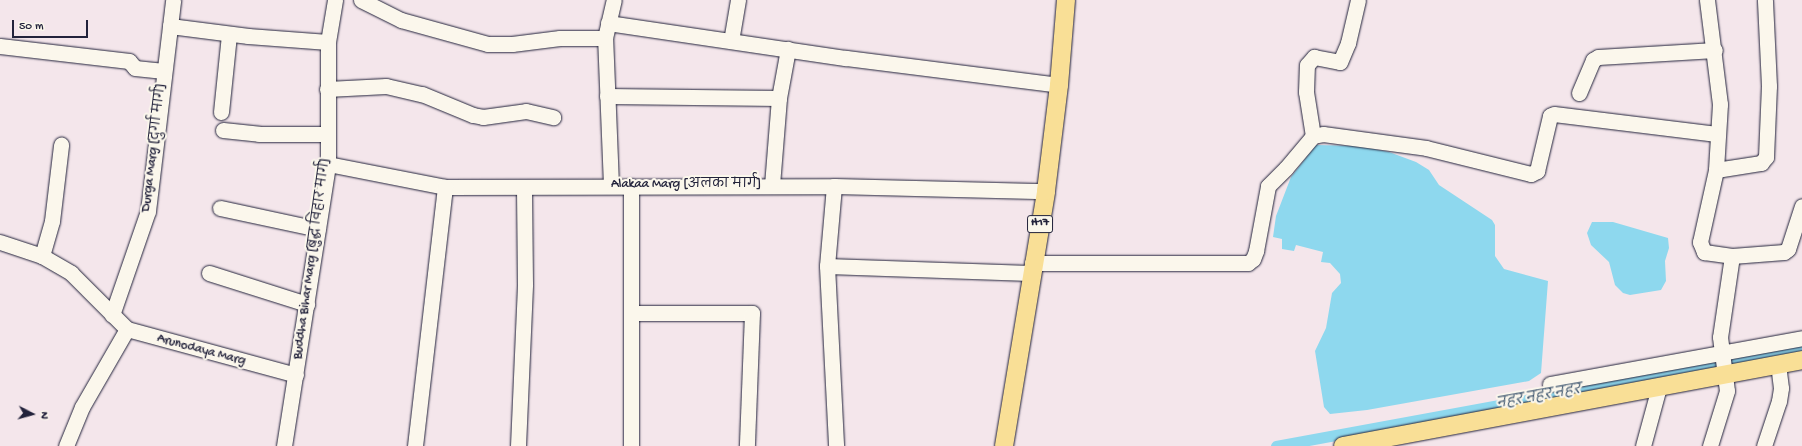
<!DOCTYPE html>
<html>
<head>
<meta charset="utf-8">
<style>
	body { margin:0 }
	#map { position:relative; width:1802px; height:446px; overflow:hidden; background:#f4e6eb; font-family:"Gochi Hand","Playpen Sans Deva",sans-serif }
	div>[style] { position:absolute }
	.water>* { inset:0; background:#8ed8ee }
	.canal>* { height:11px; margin:-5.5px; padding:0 5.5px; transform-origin:5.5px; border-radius:5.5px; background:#8ed8ee }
	.roads { filter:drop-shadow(0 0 1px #22223b) drop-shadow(0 0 1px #22223b) }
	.minor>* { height:15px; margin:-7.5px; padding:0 7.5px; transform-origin:7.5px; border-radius:7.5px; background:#fbf7ec }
	.major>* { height:18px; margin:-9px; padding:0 9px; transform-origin:9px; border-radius:9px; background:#f9df96 }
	span { translate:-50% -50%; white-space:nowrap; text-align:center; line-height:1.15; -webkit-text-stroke:4px #fbf7ec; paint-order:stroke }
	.shield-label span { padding:1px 3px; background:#fbf7ec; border:1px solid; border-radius:3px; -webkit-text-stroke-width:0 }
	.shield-label { font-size:12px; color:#22223b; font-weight:700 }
	.street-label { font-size:13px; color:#22223b }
	.water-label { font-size:14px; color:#425971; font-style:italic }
	.north { position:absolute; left:12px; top:394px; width:40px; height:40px; -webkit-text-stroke:3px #fbf7ec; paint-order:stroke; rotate:96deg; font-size:11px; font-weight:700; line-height:16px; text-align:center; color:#22223b }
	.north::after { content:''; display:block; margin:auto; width:14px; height:18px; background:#22223b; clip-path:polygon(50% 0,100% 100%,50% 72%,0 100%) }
	.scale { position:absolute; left:12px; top:20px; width:76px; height:18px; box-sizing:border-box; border:2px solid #22223b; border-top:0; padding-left:5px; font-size:12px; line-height:14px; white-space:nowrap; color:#22223b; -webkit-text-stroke:3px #fbf7ec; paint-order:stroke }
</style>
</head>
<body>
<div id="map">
	<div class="water">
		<i style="clip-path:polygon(1316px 145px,1359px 146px,1389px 152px,1416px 162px,1429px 170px,1439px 185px,1492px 220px,1495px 225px,1495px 256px,1504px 269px,1548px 281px,1541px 373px,1529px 381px,1367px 410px,1330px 414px,1324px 407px,1315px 351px,1326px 328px,1332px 293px,1341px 283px,1340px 274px,1330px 263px,1321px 262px,1323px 252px,1296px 245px,1294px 251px,1282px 249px,1282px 239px,1273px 237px,1276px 216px,1291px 177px)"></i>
		<i style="clip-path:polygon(1592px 222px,1613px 222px,1668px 238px,1669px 248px,1665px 261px,1666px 281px,1661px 290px,1630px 295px,1623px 293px,1615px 285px,1609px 262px,1591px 245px,1587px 233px)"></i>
	</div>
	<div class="canal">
		<i style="left:1276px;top:446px;width:535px;rotate:-10.45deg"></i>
	</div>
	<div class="roads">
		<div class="minor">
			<i style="left:361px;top:0;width:45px;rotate:26.6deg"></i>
			<i style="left:401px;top:20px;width:90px;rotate:15.4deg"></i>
			<i style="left:488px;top:44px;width:24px"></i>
			<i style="left:512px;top:44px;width:48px;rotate:-7.1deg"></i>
			<i style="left:560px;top:38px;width:45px"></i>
			<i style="left:1707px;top:0;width:105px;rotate:82.9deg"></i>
			<i style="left:1720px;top:104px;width:66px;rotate:93.5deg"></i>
			<i style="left:1716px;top:170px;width:74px;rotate:102.5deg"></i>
			<i style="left:1700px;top:242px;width:11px;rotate:68deg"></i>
			<i style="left:1704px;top:252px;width:28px;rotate:8deg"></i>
			<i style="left:1732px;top:256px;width:82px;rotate:98.4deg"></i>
			<i style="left:1720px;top:337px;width:54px;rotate:82.6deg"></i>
			<i style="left:1727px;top:391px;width:58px;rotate:107.2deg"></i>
			<i style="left:608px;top:23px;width:241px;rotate:8.4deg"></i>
			<i style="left:846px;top:58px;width:215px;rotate:7.2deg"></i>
			<i style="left:170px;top:26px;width:79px;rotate:7.3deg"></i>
			<i style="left:248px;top:36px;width:80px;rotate:4.3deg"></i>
			<i style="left:731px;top:41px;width:42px;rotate:-80.3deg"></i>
			<i style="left:0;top:46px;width:130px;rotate:6.6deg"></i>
			<i style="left:129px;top:61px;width:9px;rotate:49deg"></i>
			<i style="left:135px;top:68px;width:29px;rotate:6deg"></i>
			<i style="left:327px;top:89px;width:59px;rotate:-2.9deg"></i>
			<i style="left:386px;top:86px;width:37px;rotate:13deg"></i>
			<i style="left:422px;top:94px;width:55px;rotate:22.4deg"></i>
			<i style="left:473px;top:115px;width:10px;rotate:11deg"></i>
			<i style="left:483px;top:117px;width:43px;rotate:-7.9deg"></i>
			<i style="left:526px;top:111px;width:28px;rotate:13deg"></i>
			<i style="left:1579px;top:93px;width:36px;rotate:-67deg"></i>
			<i style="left:1593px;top:60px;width:6px;rotate:-31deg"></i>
			<i style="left:1598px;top:57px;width:117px;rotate:-3.4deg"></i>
			<i style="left:607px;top:96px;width:172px;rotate:0.7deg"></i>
			<i style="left:221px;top:112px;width:78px;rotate:-84.1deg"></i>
			<i style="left:223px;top:130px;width:36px;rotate:6deg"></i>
			<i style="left:259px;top:134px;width:69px"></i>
			<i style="left:1313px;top:136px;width:45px;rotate:-99deg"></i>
			<i style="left:1306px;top:92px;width:27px;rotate:-88deg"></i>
			<i style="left:1307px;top:65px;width:11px;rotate:-49deg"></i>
			<i style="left:1314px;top:57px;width:26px;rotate:11deg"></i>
			<i style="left:1340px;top:62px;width:21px;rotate:-67deg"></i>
			<i style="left:1348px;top:43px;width:44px;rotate:-76.9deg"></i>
			<i style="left:328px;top:164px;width:119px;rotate:11.1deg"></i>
			<i style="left:445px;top:187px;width:389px;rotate:-0.1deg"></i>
			<i style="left:834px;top:186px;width:212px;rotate:1.4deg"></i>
			<i style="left:1716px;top:170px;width:46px;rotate:-8.8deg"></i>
			<i style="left:1761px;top:163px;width:8px;rotate:-50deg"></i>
			<i style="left:1766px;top:157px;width:71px;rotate:-87.6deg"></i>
			<i style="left:1769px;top:86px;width:86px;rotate:-92.7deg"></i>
			<i style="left:611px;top:185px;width:147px;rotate:-92.3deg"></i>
			<i style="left:605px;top:38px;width:39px;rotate:-77deg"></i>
			<i style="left:772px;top:185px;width:87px;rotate:-85.4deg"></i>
			<i style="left:779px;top:98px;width:50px;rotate:-79.6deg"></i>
			<i style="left:834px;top:186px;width:80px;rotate:95deg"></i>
			<i style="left:827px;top:266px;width:180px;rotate:87.1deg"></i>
			<i style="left:220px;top:208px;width:100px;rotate:12.1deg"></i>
			<i style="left:0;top:242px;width:44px;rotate:18.4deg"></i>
			<i style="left:42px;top:256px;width:34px;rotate:30deg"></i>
			<i style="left:71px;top:273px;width:79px;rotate:45deg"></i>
			<i style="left:127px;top:329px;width:175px;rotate:15.2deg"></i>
			<i style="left:42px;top:256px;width:36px;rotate:-74deg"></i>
			<i style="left:52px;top:221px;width:77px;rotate:-83.2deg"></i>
			<i style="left:1732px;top:256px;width:52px;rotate:-4.4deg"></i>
			<i style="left:1784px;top:252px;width:5px;rotate:-37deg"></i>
			<i style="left:1788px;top:249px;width:45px;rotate:-72deg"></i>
			<i style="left:1032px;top:263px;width:216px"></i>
			<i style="left:1248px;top:263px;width:6px;rotate:-39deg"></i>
			<i style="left:1253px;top:259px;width:9px;rotate:-69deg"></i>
			<i style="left:1256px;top:251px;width:66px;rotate:-79.5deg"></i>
			<i style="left:1268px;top:186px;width:25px;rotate:-45deg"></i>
			<i style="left:1286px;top:168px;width:42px;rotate:-49.8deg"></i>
			<i style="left:1313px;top:136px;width:10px;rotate:-11deg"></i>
			<i style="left:1323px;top:134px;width:104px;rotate:7.7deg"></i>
			<i style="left:1426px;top:148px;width:108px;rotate:13.9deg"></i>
			<i style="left:1531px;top:174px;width:7px;rotate:-27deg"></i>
			<i style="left:1537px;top:171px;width:57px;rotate:-76.7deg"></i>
			<i style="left:1550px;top:116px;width:4px;rotate:-27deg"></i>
			<i style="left:1554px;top:114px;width:164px;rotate:7deg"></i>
			<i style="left:827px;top:266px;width:203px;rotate:2deg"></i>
			<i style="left:209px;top:273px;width:103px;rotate:17.6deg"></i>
			<i style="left:632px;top:313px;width:120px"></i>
			<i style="left:752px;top:313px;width:133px;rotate:92.2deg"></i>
			<i style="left:112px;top:315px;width:110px;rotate:-70.9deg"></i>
			<i style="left:148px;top:211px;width:212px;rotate:-83.2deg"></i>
			<i style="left:1550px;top:384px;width:256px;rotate:-10.3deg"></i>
			<i style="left:66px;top:446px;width:42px;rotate:-67.7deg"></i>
			<i style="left:82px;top:407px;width:90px;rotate:-60deg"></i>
			<i style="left:284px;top:446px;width:285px;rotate:-81.1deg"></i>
			<i style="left:328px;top:164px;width:122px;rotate:-90deg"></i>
			<i style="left:328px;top:42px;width:43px;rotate:-80.5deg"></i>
			<i style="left:415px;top:446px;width:261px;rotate:-83.4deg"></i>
			<i style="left:518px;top:446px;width:162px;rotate:-87.5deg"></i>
			<i style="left:525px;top:284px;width:95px;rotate:-90.6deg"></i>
			<i style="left:631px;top:446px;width:260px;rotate:-90deg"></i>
			<i style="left:1643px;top:446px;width:61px;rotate:-74.8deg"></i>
			<i style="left:1764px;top:446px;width:47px;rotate:-71.6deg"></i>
			<i style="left:1779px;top:401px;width:13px;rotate:-81deg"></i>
			<i style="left:1781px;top:388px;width:24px;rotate:-97deg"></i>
		</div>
		<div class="major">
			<i style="left:1004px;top:446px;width:258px;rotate:-80.6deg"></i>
			<i style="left:1046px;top:191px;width:107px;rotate:-83deg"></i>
			<i style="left:1059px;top:85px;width:85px;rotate:-85.3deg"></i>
			<i style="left:1343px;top:446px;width:467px;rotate:-10.6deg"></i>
		</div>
	</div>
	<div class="shield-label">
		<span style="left:1040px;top:224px">H17</span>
	</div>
	<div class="street-label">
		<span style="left:155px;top:148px;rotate:-83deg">Durga Marg [दुर्गा मार्ग]</span>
		<span style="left:686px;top:185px">Alakaa Marg [अलका मार्ग]</span>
		<span style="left:313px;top:259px;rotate:-82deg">Buddha Bihar Marg [बुद्ध विहार मार्ग]</span>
		<span style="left:201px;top:351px;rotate:15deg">Arunodaya Marg</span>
	</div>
	<div class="water-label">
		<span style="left:1539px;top:398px;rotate:-10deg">नहर नहर नहर</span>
	</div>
	<div class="north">N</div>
	<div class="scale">50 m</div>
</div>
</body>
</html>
